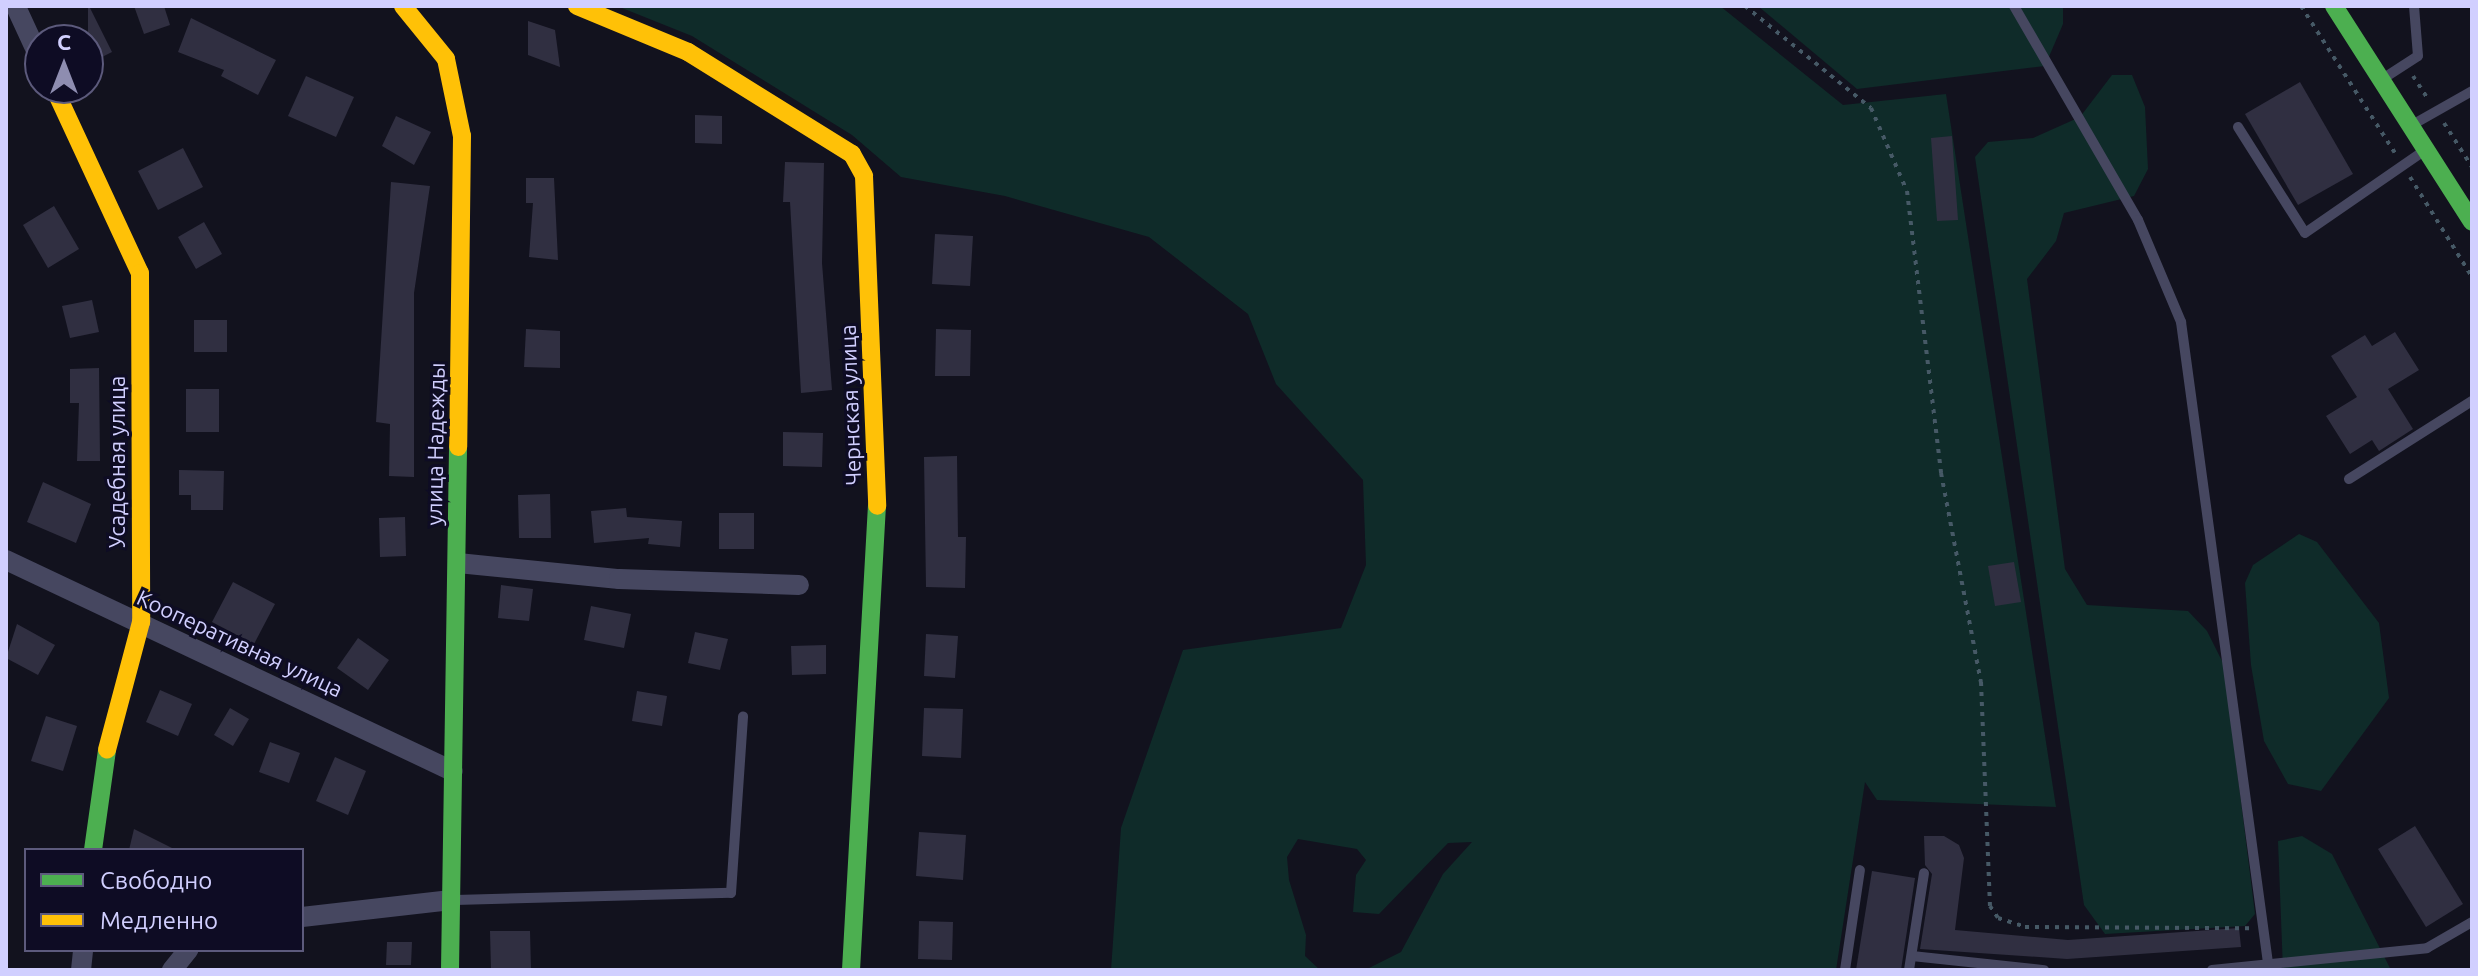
<!DOCTYPE html>
<html>
<head>
<meta charset="utf-8">
<style>
	body { margin:0 }
	#map { position:relative; width:2478px; height:976px; overflow:hidden; background:#12121e; font-family:Ubuntu,sans-serif }
	div>[style] { position:absolute }
	.green>* { inset:0; background:#0f2b29 }
	.building>* { inset:0; background:#302f41 }
	.path>* { height:4px; margin-top:-2px; transform-origin:0; background:repeating-linear-gradient(90deg,#465966 0 4px,transparent 0 10px) }
	.lane>* { height:10px; margin:-5px; padding:0 5px; transform-origin:5px; border-radius:5px; background:#464760 }
	.street>* { height:20px; margin:-10px; padding:0 10px; transform-origin:10px; border-radius:10px; background:#464760 }
	.fast>* { height:18px; margin:-9px; padding:0 9px; transform-origin:9px; border-radius:9px; background:#4caf50 }
	.slow>* { height:18px; margin:-9px; padding:0 9px; transform-origin:9px; border-radius:9px; background:#ffc107 }
	span { translate:-50% -50%; white-space:nowrap; text-align:center; line-height:1.15; -webkit-text-stroke:6px #0e0c24; paint-order:stroke }
	.street-label { font-size:22px; color:#d1cfff }
	.frame { position:absolute; inset:0; border:8px solid #d1cfff; pointer-events:none }
	.legend { position:absolute; left:24px; top:848px; width:280px; height:104px; box-sizing:border-box; background:#0e0c24; border:2px solid #5c5a7c; margin:0; padding:10px 14px; list-style:none; font-size:24px; color:#d1cfff }
	.legend li { display:flex; align-items:center; gap:16px; height:40px }
	.legend b { width:40px; border:2px solid #5c5a7c }
	.north { position:absolute; left:24px; top:24px; width:80px; height:80px; box-sizing:border-box; background:#0e0c24; border:2px solid #5c5a7c; border-radius:50%; rotate:0deg; font-size:22px; font-weight:700; line-height:32px; text-align:center; color:#d1cfff }
	.north::after { content:''; display:block; margin:auto; width:28px; height:36px; background:#8e8db0; clip-path:polygon(50% 0,100% 100%,50% 72%,0 100%) }
</style>
</head>
<body>
<div id="map">
	<div class="green">
		<i style="clip-path:polygon(617px 6px,1720px 6px,1843px 105px,1946px 94px,2056px 807px,1877px 800px,1865px 782px,1836px 970px,1365px 970px,1401px 952px,1443px 874px,1472px 842px,1448px 843px,1379px 914px,1353px 912px,1356px 875px,1366px 860px,1357px 849px,1298px 839px,1287px 857px,1289px 880px,1306px 935px,1305px 956px,1320px 970px,1111px 970px,1121px 828px,1183px 650px,1341px 628px,1366px 565px,1363px 480px,1276px 384px,1248px 314px,1149px 237px,1005px 196px,901px 177px,852px 135px,692px 36px)"></i>
		<i style="clip-path:polygon(1758px 6px,2063px 6px,2063px 24px,2045px 66px,1857px 89px)"></i>
		<i style="clip-path:polygon(2112px 75px,2132px 75px,2145px 107px,2148px 169px,2134px 196px,2064px 213px,2056px 241px,2027px 279px,2065px 569px,2087px 605px,2188px 611px,2207px 631px,2224px 665px,2255px 914px,2245px 926px,2105px 934px,2084px 905px,1975px 157px,1988px 142px,2033px 138px,2080px 117px)"></i>
		<i style="clip-path:polygon(2299px 534px,2317px 542px,2379px 623px,2389px 698px,2321px 791px,2288px 784px,2264px 741px,2251px 665px,2245px 583px,2253px 565px)"></i>
		<i style="clip-path:polygon(2302px 836px,2332px 854px,2391px 970px,2283px 970px,2278px 841px)"></i>
	</div>
	<div class="building">
		<i style="clip-path:polygon(89px 6px,112px 52px,88px 64px,88px 6px)"></i>
		<i style="clip-path:polygon(134px 6px,164px 6px,170px 25px,144px 34px)"></i>
		<i style="clip-path:polygon(191px 18px,276px 60px,258px 95px,221px 76px,224px 70px,178px 52px)"></i>
		<i style="clip-path:polygon(528px 21px,555px 30px,560px 67px,528px 55px)"></i>
		<i style="clip-path:polygon(306px 76px,354px 97px,336px 137px,288px 116px)"></i>
		<i style="clip-path:polygon(2300px 82px,2353px 174px,2298px 205px,2245px 114px)"></i>
		<i style="clip-path:polygon(695px 115px,722px 116px,722px 144px,695px 143px)"></i>
		<i style="clip-path:polygon(396px 116px,431px 132px,414px 165px,382px 146px)"></i>
		<i style="clip-path:polygon(1952px 136px,1958px 220px,1937px 221px,1931px 138px)"></i>
		<i style="clip-path:polygon(183px 148px,203px 187px,158px 210px,138px 171px)"></i>
		<i style="clip-path:polygon(785px 162px,824px 163px,822px 263px,832px 390px,801px 393px,790px 202px,783px 202px)"></i>
		<i style="clip-path:polygon(526px 178px,554px 178px,558px 260px,529px 257px,533px 203px,526px 203px)"></i>
		<i style="clip-path:polygon(391px 182px,430px 186px,414px 293px,414px 477px,389px 476px,390px 424px,376px 422px)"></i>
		<i style="clip-path:polygon(54px 206px,79px 249px,48px 268px,23px 225px)"></i>
		<i style="clip-path:polygon(204px 222px,222px 254px,196px 269px,178px 237px)"></i>
		<i style="clip-path:polygon(935px 234px,973px 236px,970px 286px,932px 284px)"></i>
		<i style="clip-path:polygon(92px 300px,99px 332px,70px 338px,62px 306px)"></i>
		<i style="clip-path:polygon(194px 320px,227px 320px,227px 352px,194px 352px)"></i>
		<i style="clip-path:polygon(526px 329px,560px 331px,560px 368px,524px 367px)"></i>
		<i style="clip-path:polygon(936px 329px,971px 330px,970px 376px,935px 376px)"></i>
		<i style="clip-path:polygon(2395px 332px,2419px 370px,2388px 389px,2413px 429px,2379px 451px,2372px 440px,2350px 454px,2326px 416px,2357px 397px,2331px 356px,2365px 335px,2372px 346px)"></i>
		<i style="clip-path:polygon(99px 368px,100px 461px,77px 461px,79px 403px,70px 403px,70px 369px)"></i>
		<i style="clip-path:polygon(186px 389px,219px 389px,219px 432px,186px 432px)"></i>
		<i style="clip-path:polygon(783px 432px,823px 433px,822px 467px,783px 466px)"></i>
		<i style="clip-path:polygon(957px 456px,958px 537px,966px 537px,965px 588px,926px 587px,924px 457px)"></i>
		<i style="clip-path:polygon(179px 470px,224px 471px,223px 510px,191px 510px,191px 495px,179px 495px)"></i>
		<i style="clip-path:polygon(43px 482px,91px 504px,76px 543px,27px 522px)"></i>
		<i style="clip-path:polygon(550px 494px,551px 538px,519px 538px,518px 495px)"></i>
		<i style="clip-path:polygon(626px 508px,627px 517px,682px 521px,680px 547px,648px 544px,649px 538px,594px 543px,591px 511px)"></i>
		<i style="clip-path:polygon(719px 513px,754px 513px,754px 549px,719px 549px)"></i>
		<i style="clip-path:polygon(405px 517px,406px 556px,380px 557px,379px 518px)"></i>
		<i style="clip-path:polygon(2014px 562px,2021px 602px,1995px 606px,1988px 566px)"></i>
		<i style="clip-path:polygon(233px 582px,275px 604px,254px 644px,212px 622px)"></i>
		<i style="clip-path:polygon(501px 585px,533px 589px,529px 621px,498px 618px)"></i>
		<i style="clip-path:polygon(591px 606px,631px 614px,624px 648px,584px 640px)"></i>
		<i style="clip-path:polygon(17px 624px,55px 645px,38px 675px,6px 658px)"></i>
		<i style="clip-path:polygon(695px 632px,728px 639px,720px 670px,688px 663px)"></i>
		<i style="clip-path:polygon(926px 634px,958px 636px,955px 678px,924px 676px)"></i>
		<i style="clip-path:polygon(358px 638px,389px 660px,368px 690px,337px 668px)"></i>
		<i style="clip-path:polygon(826px 645px,826px 674px,792px 675px,791px 646px)"></i>
		<i style="clip-path:polygon(160px 690px,192px 704px,178px 736px,146px 722px)"></i>
		<i style="clip-path:polygon(637px 691px,667px 696px,662px 726px,632px 721px)"></i>
		<i style="clip-path:polygon(230px 708px,249px 719px,233px 746px,214px 735px)"></i>
		<i style="clip-path:polygon(924px 708px,963px 709px,961px 758px,922px 756px)"></i>
		<i style="clip-path:polygon(46px 716px,77px 726px,63px 771px,31px 761px)"></i>
		<i style="clip-path:polygon(270px 742px,300px 753px,289px 783px,259px 772px)"></i>
		<i style="clip-path:polygon(335px 757px,366px 771px,348px 815px,316px 801px)"></i>
		<i style="clip-path:polygon(2415px 826px,2463px 904px,2426px 927px,2378px 849px)"></i>
		<i style="clip-path:polygon(134px 829px,176px 850px,129px 850px)"></i>
		<i style="clip-path:polygon(919px 832px,966px 835px,963px 880px,916px 876px)"></i>
		<i style="clip-path:polygon(1924px 836px,1944px 836px,1959px 845px,1964px 858px,1955px 930px,2068px 940px,2239px 928px,2241px 947px,2067px 959px,1920px 949px,1932px 874px,1925px 865px)"></i>
		<i style="clip-path:polygon(1872px 871px,1915px 878px,1901px 970px,1856px 970px)"></i>
		<i style="clip-path:polygon(919px 921px,953px 922px,952px 960px,918px 959px)"></i>
		<i style="clip-path:polygon(490px 931px,530px 931px,531px 970px,491px 970px)"></i>
		<i style="clip-path:polygon(387px 942px,412px 942px,411px 965px,386px 965px)"></i>
	</div>
	<div class="path">
		<i style="left:1745px;top:6px;width:162px;rotate:39deg"></i>
		<i style="left:1871px;top:108px;width:90px;rotate:66.6deg"></i>
		<i style="left:1907px;top:191px;width:284px;rotate:83.1deg"></i>
		<i style="left:1941px;top:473px;width:213px;rotate:79.2deg"></i>
		<i style="left:1981px;top:682px;width:224px;rotate:87.7deg"></i>
		<i style="left:1990px;top:906px;width:14px;rotate:56deg"></i>
		<i style="left:1998px;top:918px;width:28px;rotate:18deg"></i>
		<i style="left:2025px;top:927px;width:225px;rotate:0.3deg"></i>
		<i style="left:2301px;top:6px;width:174px;rotate:57.4deg"></i>
		<i style="left:2413px;top:76px;width:27px;rotate:57deg"></i>
		<i style="left:2444px;top:123px;width:52px;rotate:57.5deg"></i>
		<i style="left:2410px;top:177px;width:118px;rotate:58.2deg"></i>
	</div>
	<div class="lane">
		<i style="left:2014px;top:6px;width:247px;rotate:59.9deg"></i>
		<i style="left:2138px;top:220px;width:111px;rotate:67.1deg"></i>
		<i style="left:2181px;top:322px;width:654px;rotate:82.27deg"></i>
		<i style="left:2384px;top:78px;width:40px;rotate:-32.9deg"></i>
		<i style="left:2418px;top:56px;width:50px;rotate:-94.6deg"></i>
		<i style="left:2412px;top:125px;width:69px;rotate:-29.5deg"></i>
		<i style="left:2238px;top:127px;width:125px;rotate:57.7deg"></i>
		<i style="left:2305px;top:233px;width:145px;rotate:-34.6deg"></i>
		<i style="left:2349px;top:479px;width:146px;rotate:-32.4deg"></i>
		<i style="left:455px;top:900px;width:276px;rotate:-1.5deg"></i>
		<i style="left:731px;top:893px;width:177px;rotate:-86.1deg"></i>
		<i style="left:1912px;top:956px;width:133px;rotate:6.1deg"></i>
		<i style="left:1845px;top:970px;width:101px;rotate:-81.5deg"></i>
		<i style="left:1909px;top:970px;width:98px;rotate:-81.2deg"></i>
		<i style="left:2212px;top:970px;width:216px;rotate:-5.8deg"></i>
		<i style="left:2427px;top:948px;width:52px;rotate:-30deg"></i>
	</div>
	<div class="street">
		<i style="left:16px;top:7px;width:57px;rotate:65.2deg"></i>
		<i style="left:6px;top:560px;width:494px;rotate:25.3deg"></i>
		<i style="left:458px;top:563px;width:162px;rotate:5.7deg"></i>
		<i style="left:619px;top:579px;width:180px;rotate:1.9deg"></i>
		<i style="left:302px;top:917px;width:150px;rotate:-6.5deg"></i>
		<i style="left:81px;top:970px;width:20px;rotate:-84deg"></i>
		<i style="left:172px;top:970px;width:26px;rotate:-51deg"></i>
	</div>
	<div class="fast">
		<i style="left:2334px;top:6px;width:256px;rotate:57.4deg"></i>
		<i style="left:93px;top:850px;width:101px;rotate:-82deg"></i>
		<i style="left:450px;top:970px;width:523px;rotate:-89.12deg"></i>
		<i style="left:851px;top:970px;width:465px;rotate:-86.8deg"></i>
	</div>
	<div class="slow">
		<i style="left:403px;top:6px;width:68px;rotate:50.9deg"></i>
		<i style="left:446px;top:59px;width:79px;rotate:78.3deg"></i>
		<i style="left:462px;top:136px;width:311px;rotate:90.7deg"></i>
		<i style="left:577px;top:6px;width:120px;rotate:22.5deg"></i>
		<i style="left:688px;top:52px;width:193px;rotate:31.9deg"></i>
		<i style="left:852px;top:154px;width:25px;rotate:61deg"></i>
		<i style="left:864px;top:176px;width:330px;rotate:87.7deg"></i>
		<i style="left:54px;top:88px;width:204px;rotate:65.1deg"></i>
		<i style="left:140px;top:273px;width:349px;rotate:89.8deg"></i>
		<i style="left:141px;top:622px;width:132px;rotate:104.9deg"></i>
	</div>
	<div class="street-label">
		<span style="left:850px;top:405px;rotate:-92deg">Чернская улица</span>
		<span style="left:435px;top:444px;rotate:-89deg">улица Надежды</span>
		<span style="left:117px;top:462px;rotate:-90deg">Усадебная улица</span>
		<span style="left:240px;top:643px;rotate:25deg">Кооперативная улица</span>
	</div>
	<div class="frame"></div>
	<ul class="legend">
	<li><b style="height:10px;background:#4caf50"></b>Свободно</li>
	<li><b style="height:10px;background:#ffc107"></b>Медленно</li>
	</ul>
	<div class="north">С</div>
</div>
</body>
</html>
